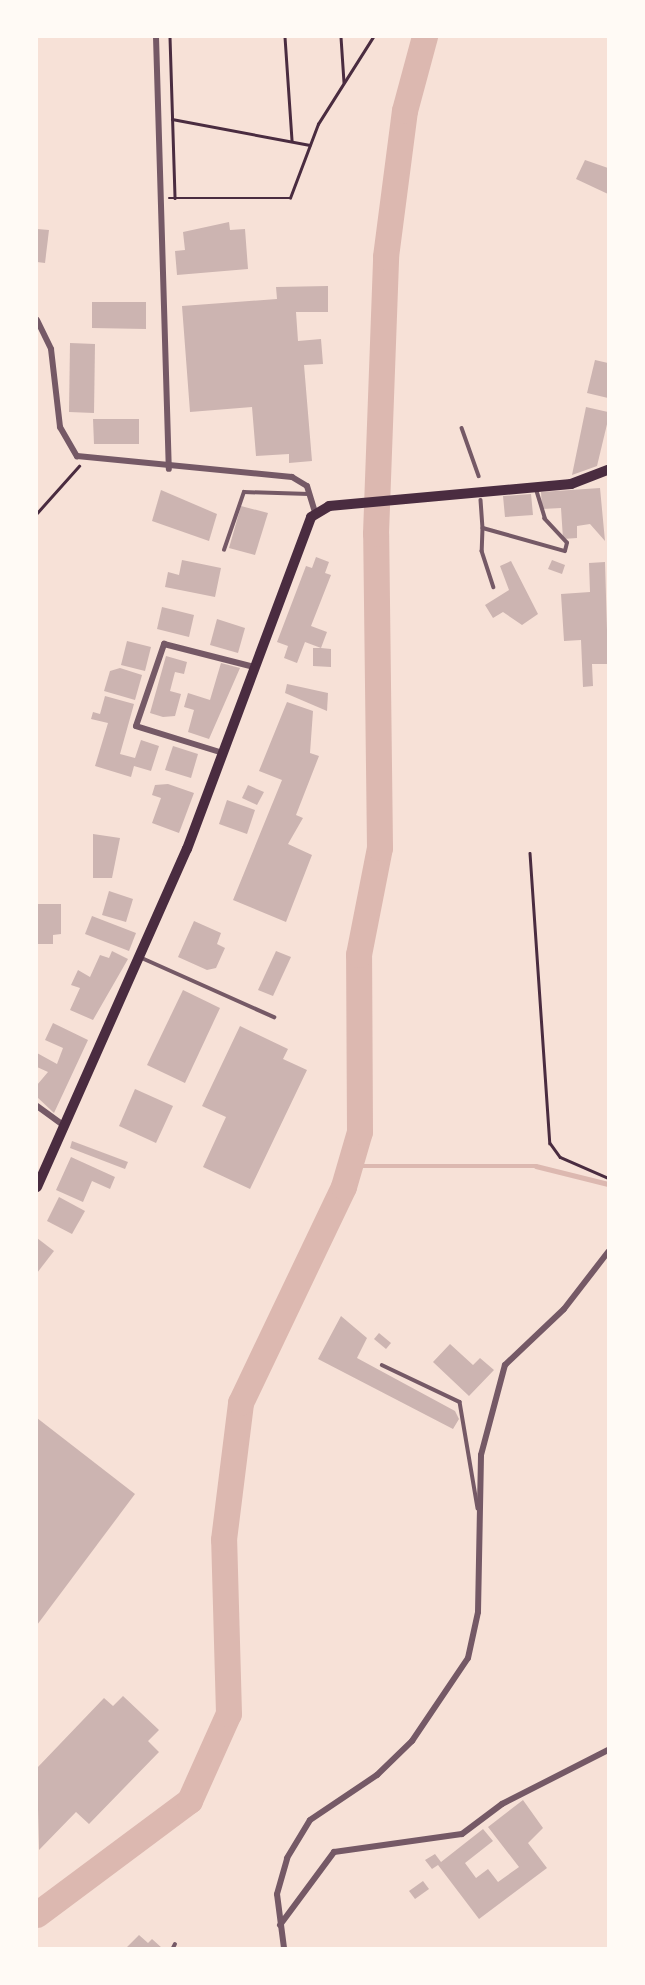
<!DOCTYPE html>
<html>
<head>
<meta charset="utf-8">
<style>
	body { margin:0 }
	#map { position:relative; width:645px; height:1985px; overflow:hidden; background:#f7e1d7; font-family:Manrope,sans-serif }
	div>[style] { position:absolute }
	.stream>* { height:4.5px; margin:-2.25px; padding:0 2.25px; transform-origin:2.25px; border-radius:2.25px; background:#dcb8b0 }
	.river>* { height:26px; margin:-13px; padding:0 13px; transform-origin:13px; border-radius:13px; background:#dcb8b0 }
	.building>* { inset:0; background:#ccb4b1 }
	.path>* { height:2.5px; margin:-1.25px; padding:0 1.25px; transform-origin:1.25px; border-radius:1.25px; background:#4a2c40 }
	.service>* { height:3.5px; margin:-1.75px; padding:0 1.75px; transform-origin:1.75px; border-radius:1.75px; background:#755966 }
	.minor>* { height:6px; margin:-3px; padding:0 3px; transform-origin:3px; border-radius:3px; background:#755966 }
	.primary>* { height:10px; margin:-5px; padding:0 5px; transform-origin:5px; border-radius:5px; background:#4a2c40 }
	span { translate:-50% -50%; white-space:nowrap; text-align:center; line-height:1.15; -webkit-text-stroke:5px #fffaf5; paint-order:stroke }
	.frame { position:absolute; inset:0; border:38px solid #fffaf5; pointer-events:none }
</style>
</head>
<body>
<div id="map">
	<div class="stream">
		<i style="left:350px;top:1166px;width:186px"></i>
		<i style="left:536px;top:1166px;width:74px;rotate:14deg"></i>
	</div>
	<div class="river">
		<i style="left:37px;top:1915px;width:191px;rotate:-36.7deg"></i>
		<i style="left:190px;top:1801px;width:95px;rotate:-65.9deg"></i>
		<i style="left:229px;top:1714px;width:174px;rotate:-91.6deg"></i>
		<i style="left:224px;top:1540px;width:138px;rotate:-82.9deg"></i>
		<i style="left:241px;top:1403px;width:239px;rotate:-64.5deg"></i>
		<i style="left:344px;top:1187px;width:57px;rotate:-73.8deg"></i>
		<i style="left:360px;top:1132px;width:177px;rotate:-90.3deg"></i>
		<i style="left:359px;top:955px;width:109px;rotate:-78.9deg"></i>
		<i style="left:380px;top:848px;width:314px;rotate:-90.7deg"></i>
		<i style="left:376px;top:534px;width:277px;rotate:-87.9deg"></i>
		<i style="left:386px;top:257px;width:147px;rotate:-82.6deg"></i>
		<i style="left:405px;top:111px;width:77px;rotate:-74.9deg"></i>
	</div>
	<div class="building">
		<i style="clip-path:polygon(585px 160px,608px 168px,608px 194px,576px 179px)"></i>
		<i style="clip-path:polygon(229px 222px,230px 230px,245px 229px,248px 269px,177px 275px,175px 251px,185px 250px,183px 232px)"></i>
		<i style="clip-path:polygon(37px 229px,49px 230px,45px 263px,37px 262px)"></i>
		<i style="clip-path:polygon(328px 286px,328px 312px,296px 312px,298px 341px,321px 339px,323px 364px,304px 365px,312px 461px,289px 463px,289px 454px,256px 456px,252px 407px,190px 412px,182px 306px,277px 299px,276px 287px)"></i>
		<i style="clip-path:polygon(92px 302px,146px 302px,146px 329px,92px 328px)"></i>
		<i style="clip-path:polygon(70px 343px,95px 344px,94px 413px,69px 412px)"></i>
		<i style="clip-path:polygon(595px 360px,608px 363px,608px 398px,587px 393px)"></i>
		<i style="clip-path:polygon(586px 407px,608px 412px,608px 420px,597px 466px,572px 475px)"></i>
		<i style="clip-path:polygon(93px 419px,139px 419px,139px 444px,94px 444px)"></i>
		<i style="clip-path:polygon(600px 488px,605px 541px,590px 524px,577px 526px,577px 538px,563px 539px,561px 508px,542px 509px,541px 492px)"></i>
		<i style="clip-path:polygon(161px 490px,217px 514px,209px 541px,152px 521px)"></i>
		<i style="clip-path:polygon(531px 494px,533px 515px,505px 517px,503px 496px)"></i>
		<i style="clip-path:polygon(241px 506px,268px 513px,255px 555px,229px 548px)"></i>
		<i style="clip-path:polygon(316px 557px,329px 562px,325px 573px,331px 575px,311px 626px,327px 632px,321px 648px,331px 649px,331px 667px,313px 666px,313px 648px,321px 648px,305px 642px,297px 663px,284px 658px,288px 646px,277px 642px,306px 566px,312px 568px)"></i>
		<i style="clip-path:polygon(182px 560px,221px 568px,215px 597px,165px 587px,168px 572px,179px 575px)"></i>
		<i style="clip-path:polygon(552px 560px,565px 565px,562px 574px,548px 569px)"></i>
		<i style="clip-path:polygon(511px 561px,538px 614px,522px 625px,503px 612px,493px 618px,485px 605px,509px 590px,500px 566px)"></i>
		<i style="clip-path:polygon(605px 562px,608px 664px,592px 664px,593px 686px,583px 687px,581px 640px,564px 641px,561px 594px,590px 592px,589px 563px)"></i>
		<i style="clip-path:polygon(162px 607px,194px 615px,189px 637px,157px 629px)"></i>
		<i style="clip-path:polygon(217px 619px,245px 628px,238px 653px,210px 645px)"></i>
		<i style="clip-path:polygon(127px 641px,151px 647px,145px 671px,121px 665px)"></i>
		<i style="clip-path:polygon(166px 656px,187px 662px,184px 674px,175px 672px,170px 691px,181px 694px,175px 716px,163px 717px,150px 713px)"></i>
		<i style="clip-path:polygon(221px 663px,240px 668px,209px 739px,188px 732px,194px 710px,184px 707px,188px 693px,210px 700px)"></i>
		<i style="clip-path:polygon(120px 668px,142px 675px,135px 700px,104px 691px,110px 671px)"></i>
		<i style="clip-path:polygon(287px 684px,328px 693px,327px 711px,285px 693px)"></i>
		<i style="clip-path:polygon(105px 696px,134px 704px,120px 754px,135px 758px,141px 740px,159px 746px,151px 771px,134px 766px,131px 777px,95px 766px,108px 723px,91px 719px,93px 712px,100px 714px)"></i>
		<i style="clip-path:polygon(287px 702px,313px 711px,310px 753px,319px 756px,296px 815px,303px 818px,288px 844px,312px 855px,286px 922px,233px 900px,282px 780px,259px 771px)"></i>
		<i style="clip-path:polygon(173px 746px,198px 754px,191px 778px,165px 770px)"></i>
		<i style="clip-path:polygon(168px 784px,194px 793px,179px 833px,152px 823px,161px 798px,152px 795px,155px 785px)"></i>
		<i style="clip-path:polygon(248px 785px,264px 792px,257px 805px,242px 798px)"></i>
		<i style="clip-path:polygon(227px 800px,255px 810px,247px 834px,219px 824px)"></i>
		<i style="clip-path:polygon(93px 834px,120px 838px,112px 878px,93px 878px)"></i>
		<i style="clip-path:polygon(109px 891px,133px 899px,126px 922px,102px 915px)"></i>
		<i style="clip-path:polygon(37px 904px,61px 904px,61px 934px,53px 935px,53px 944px,37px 944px)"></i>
		<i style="clip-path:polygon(92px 916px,136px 933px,129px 951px,85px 934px)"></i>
		<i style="clip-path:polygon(194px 921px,221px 933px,217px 944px,225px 948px,216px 968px,207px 970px,178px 957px)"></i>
		<i style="clip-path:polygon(112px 951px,128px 959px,93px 1020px,70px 1010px,80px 988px,71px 985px,78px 970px,90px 977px,100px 955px,109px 958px)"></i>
		<i style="clip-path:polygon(276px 951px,291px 957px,273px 996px,258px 990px)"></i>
		<i style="clip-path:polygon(183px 990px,220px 1008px,185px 1083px,147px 1065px)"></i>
		<i style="clip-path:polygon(53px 1023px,88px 1040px,54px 1113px,37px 1097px,37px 1085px,48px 1072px,37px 1067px,37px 1053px,57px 1064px,63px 1048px,45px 1040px)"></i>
		<i style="clip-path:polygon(240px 1026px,288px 1049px,283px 1059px,307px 1070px,250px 1189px,203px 1167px,226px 1117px,202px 1106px)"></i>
		<i style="clip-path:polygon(135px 1089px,173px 1106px,156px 1143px,119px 1126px)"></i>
		<i style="clip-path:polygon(72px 1141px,128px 1162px,125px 1169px,70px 1148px)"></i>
		<i style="clip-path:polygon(71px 1157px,115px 1177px,110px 1189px,92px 1181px,83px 1202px,56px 1190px)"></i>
		<i style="clip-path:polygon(59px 1197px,85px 1211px,72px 1234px,47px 1221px)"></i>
		<i style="clip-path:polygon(37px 1238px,54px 1251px,37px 1273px)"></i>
		<i style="clip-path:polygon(341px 1316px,367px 1338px,357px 1358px,455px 1411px,459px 1419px,453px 1429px,318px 1359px)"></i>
		<i style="clip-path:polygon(379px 1333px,391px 1343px,386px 1349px,374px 1339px)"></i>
		<i style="clip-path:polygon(450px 1344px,473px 1365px,480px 1358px,494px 1370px,469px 1396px,433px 1362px)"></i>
		<i style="clip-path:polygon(37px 1418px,135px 1494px,37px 1625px)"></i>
		<i style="clip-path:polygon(123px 1696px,159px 1730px,148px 1741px,159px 1752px,89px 1824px,76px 1812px,39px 1850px,37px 1768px,104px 1698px,113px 1706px)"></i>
		<i style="clip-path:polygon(523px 1800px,543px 1828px,528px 1843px,547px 1868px,479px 1919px,438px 1865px,432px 1869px,425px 1860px,435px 1854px,441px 1862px,483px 1829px,493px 1841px,465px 1863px,476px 1878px,488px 1869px,498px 1882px,519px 1867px,488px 1827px)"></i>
		<i style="clip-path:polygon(423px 1881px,429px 1889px,415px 1899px,409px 1891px)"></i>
		<i style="clip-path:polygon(139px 1935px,148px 1943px,152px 1939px,162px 1948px,126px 1948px)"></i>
	</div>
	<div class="path">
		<i style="left:170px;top:37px;width:161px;rotate:88.2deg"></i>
		<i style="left:285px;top:37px;width:104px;rotate:86.1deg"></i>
		<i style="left:341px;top:37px;width:45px;rotate:86.2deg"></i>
		<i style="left:172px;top:119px;width:140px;rotate:10.7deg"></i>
		<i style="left:169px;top:198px;width:121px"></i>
		<i style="left:290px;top:198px;width:79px;rotate:-69.3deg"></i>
		<i style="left:318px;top:124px;width:103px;rotate:-57.7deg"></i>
		<i style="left:37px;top:513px;width:63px;rotate:-48.2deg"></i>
		<i style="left:530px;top:853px;width:291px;rotate:86.1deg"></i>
		<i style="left:550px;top:1143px;width:17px;rotate:54deg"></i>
		<i style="left:560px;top:1157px;width:52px;rotate:23.6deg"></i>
	</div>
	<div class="service">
		<i style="left:462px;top:428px;width:51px;rotate:70.5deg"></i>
		<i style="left:481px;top:500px;width:28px;rotate:86deg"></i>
		<i style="left:483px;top:528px;width:85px;rotate:15.7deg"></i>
		<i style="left:565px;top:551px;width:8px;rotate:-76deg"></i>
		<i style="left:567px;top:543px;width:33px;rotate:-133deg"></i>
		<i style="left:545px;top:519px;width:31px;rotate:-107deg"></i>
		<i style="left:483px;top:528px;width:23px;rotate:92deg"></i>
		<i style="left:482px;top:551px;width:38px;rotate:72deg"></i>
		<i style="left:224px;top:550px;width:61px;rotate:-71deg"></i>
		<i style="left:244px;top:492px;width:65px;rotate:1.8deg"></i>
		<i style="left:142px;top:958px;width:145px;rotate:24.1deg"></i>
		<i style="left:382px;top:1365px;width:86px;rotate:25.4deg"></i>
		<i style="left:460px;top:1402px;width:108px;rotate:80.4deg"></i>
		<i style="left:173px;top:1948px;width:4px;rotate:-63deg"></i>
	</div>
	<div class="minor">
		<i style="left:156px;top:37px;width:432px;rotate:88.3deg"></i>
		<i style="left:37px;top:320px;width:32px;rotate:64deg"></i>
		<i style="left:51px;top:349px;width:79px;rotate:83.4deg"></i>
		<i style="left:60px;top:427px;width:34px;rotate:60deg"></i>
		<i style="left:77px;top:456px;width:216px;rotate:5.6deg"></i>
		<i style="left:292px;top:477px;width:17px;rotate:31deg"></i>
		<i style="left:307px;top:486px;width:28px;rotate:73deg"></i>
		<i style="left:223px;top:753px;width:91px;rotate:-162.8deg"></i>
		<i style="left:136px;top:726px;width:87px;rotate:-71.1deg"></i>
		<i style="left:164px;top:644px;width:93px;rotate:14.3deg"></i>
		<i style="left:37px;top:1106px;width:34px;rotate:36deg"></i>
		<i style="left:280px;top:1925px;width:91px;rotate:-53.5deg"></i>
		<i style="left:334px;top:1852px;width:129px;rotate:-8deg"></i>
		<i style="left:462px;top:1834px;width:50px;rotate:-36.9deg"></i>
		<i style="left:502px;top:1804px;width:119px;rotate:-27deg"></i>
		<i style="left:284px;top:1948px;width:54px;rotate:-97.4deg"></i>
		<i style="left:277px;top:1894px;width:37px;rotate:-74deg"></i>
		<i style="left:287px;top:1858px;width:44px;rotate:-58.8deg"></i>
		<i style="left:310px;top:1820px;width:81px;rotate:-33.9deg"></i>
		<i style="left:377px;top:1775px;width:49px;rotate:-44.2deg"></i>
		<i style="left:412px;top:1741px;width:100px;rotate:-56deg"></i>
		<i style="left:468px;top:1658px;width:47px;rotate:-77.7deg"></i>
		<i style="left:478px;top:1612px;width:157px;rotate:-88.9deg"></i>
		<i style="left:481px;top:1455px;width:93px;rotate:-75.1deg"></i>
		<i style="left:505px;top:1365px;width:81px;rotate:-43.5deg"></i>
		<i style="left:564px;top:1309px;width:72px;rotate:-52.3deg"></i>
	</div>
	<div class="primary">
		<i style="left:37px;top:1187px;width:370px;rotate:-66.1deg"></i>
		<i style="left:187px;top:849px;width:354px;rotate:-69.5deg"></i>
		<i style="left:311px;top:517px;width:21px;rotate:-31deg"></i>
		<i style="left:329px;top:506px;width:243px;rotate:-5.2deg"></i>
		<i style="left:571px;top:484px;width:40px;rotate:-21deg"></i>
	</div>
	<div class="frame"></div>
</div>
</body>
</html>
